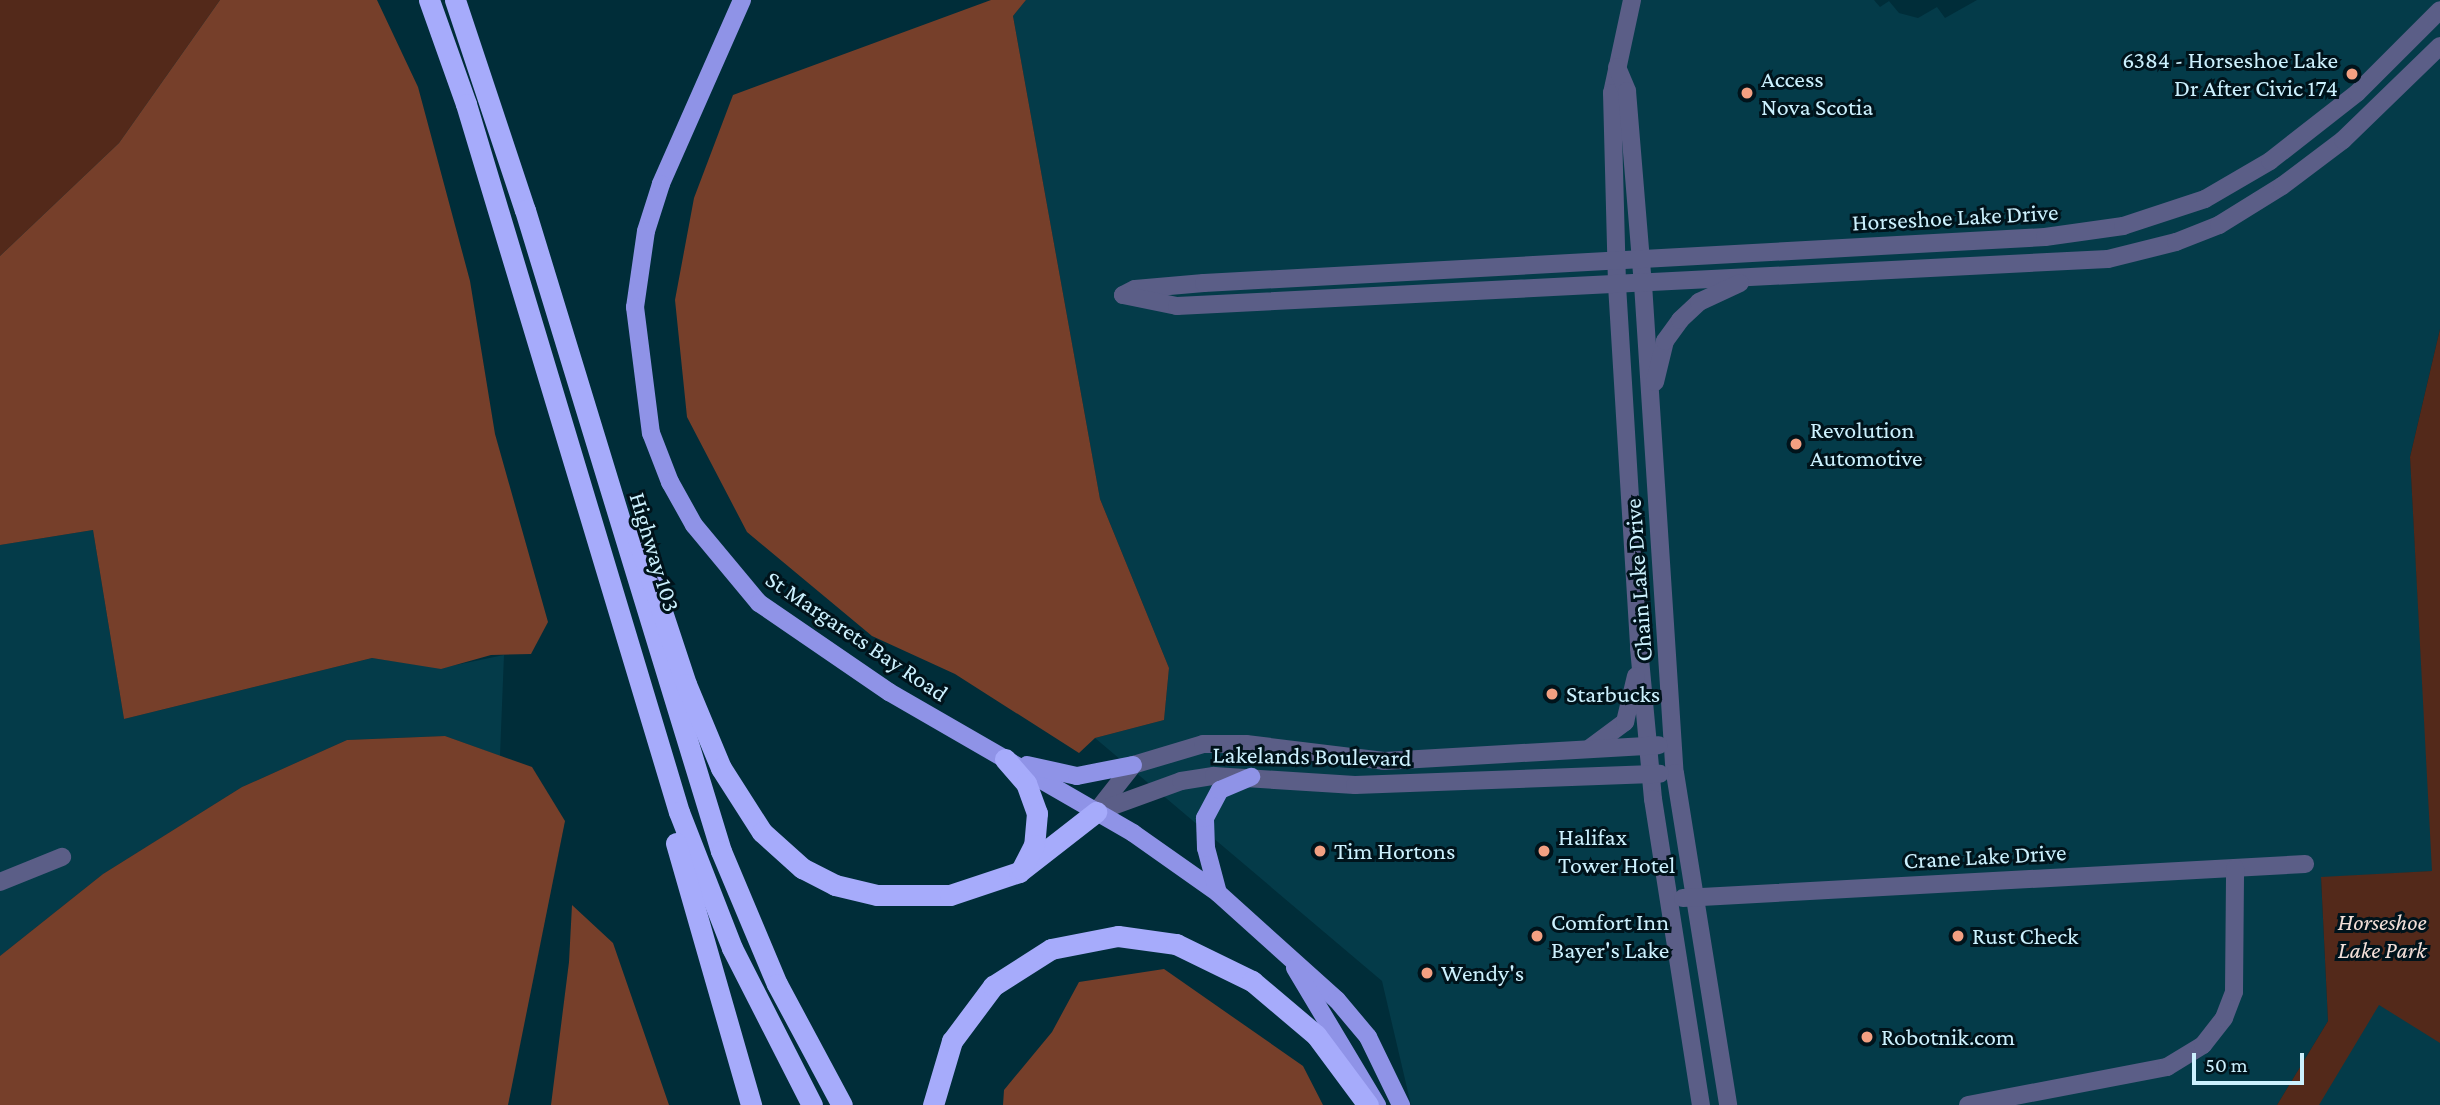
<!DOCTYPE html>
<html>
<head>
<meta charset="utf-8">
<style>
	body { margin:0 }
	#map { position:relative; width:2440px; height:1105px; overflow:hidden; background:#002d39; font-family:"Crimson Pro",serif }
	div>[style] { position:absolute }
	.built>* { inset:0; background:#043b49 }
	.green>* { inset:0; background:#53291a }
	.forest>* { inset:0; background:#763f2a }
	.minor>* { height:18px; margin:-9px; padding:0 9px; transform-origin:9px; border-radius:9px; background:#5b5e87 }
	.major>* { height:18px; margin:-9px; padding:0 9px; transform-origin:9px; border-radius:9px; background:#8f93e7 }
	.highway>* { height:21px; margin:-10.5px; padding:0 10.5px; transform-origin:10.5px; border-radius:10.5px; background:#a6abfb }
	.dots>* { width:19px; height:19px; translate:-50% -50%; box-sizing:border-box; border:4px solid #00131b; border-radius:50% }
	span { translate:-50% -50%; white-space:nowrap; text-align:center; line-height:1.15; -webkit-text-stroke:6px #00131b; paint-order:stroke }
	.poi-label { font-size:24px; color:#ccf1fe }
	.right { translate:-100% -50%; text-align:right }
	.left { translate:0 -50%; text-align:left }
	.street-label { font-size:24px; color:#ccf1fe }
	.park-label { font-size:24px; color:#f2dfd8; font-style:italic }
	.scale { position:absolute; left:2192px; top:1053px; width:112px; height:32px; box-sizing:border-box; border:4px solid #ccf1fe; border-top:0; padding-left:9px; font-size:21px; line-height:24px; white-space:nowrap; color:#ccf1fe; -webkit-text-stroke:5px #00131b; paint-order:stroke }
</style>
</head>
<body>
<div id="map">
	<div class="built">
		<i style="clip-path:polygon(1026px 0,1874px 0,1880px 7px,1889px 1px,1899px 13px,1918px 18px,1937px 7px,1945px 18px,1977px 0,2440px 0,2440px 329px,2410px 457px,2433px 871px,2321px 878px,2328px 1021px,2277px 1105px,1411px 1105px,1382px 981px,1095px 738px,1164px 720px,1169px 668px,1100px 499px,1013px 16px)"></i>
		<i style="clip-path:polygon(93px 530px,124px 719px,372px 658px,441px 668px,504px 655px,500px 756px,445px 736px,347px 740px,242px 787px,103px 874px,0 956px,0 545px)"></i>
		<i style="clip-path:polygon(2377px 1001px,2440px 1039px,2440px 1105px,2317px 1105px)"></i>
	</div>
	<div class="green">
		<i style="clip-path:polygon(0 0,220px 0,119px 143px,0 256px)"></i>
		<i style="clip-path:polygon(2440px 329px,2440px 1043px,2379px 1005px,2319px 1105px,2277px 1105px,2328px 1021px,2321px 877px,2432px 871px,2410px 457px)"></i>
	</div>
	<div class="forest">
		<i style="clip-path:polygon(220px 0,377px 0,418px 87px,470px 281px,495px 434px,548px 622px,531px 654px,491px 655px,441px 669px,372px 658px,124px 719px,93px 530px,0 545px,0 256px,119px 143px)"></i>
		<i style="clip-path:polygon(991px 0,1026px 0,1013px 16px,1100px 499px,1169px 668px,1164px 720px,1095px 738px,1079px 753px,955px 674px,872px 636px,747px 532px,687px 417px,675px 300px,694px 198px,733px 95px)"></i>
		<i style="clip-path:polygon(445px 736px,532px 767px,565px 821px,508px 1105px,0 1105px,0 956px,103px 874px,242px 787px,347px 740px)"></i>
		<i style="clip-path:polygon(572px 905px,613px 943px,669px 1105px,551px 1105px,569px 962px)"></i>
		<i style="clip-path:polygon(1164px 969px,1303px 1066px,1323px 1105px,1003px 1105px,1004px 1090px,1052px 1032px,1079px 982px)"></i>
	</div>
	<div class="minor">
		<i style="left:1632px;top:0;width:95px;rotate:102.1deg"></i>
		<i style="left:1612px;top:93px;width:192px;rotate:88.5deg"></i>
		<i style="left:1617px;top:285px;width:364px;rotate:86.5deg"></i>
		<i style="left:1639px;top:648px;width:152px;rotate:84.7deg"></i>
		<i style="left:1653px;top:799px;width:310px;rotate:81.1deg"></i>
		<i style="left:1617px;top:67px;width:26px;rotate:67deg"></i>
		<i style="left:1627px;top:91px;width:194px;rotate:85.3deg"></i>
		<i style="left:1643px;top:284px;width:490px;rotate:86.3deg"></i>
		<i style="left:1675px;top:773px;width:336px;rotate:80.9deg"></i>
		<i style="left:1123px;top:295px;width:13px;rotate:-27deg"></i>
		<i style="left:1135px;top:289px;width:69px;rotate:-5deg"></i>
		<i style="left:1204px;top:283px;width:842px;rotate:-3.13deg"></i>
		<i style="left:2045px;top:237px;width:79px;rotate:-8deg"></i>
		<i style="left:2123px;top:226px;width:86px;rotate:-18.2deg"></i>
		<i style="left:2205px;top:199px;width:75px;rotate:-30.3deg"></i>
		<i style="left:2270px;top:161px;width:110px;rotate:-38deg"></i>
		<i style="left:2357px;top:93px;width:117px;rotate:-45deg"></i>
		<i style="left:1123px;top:295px;width:55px;rotate:11.5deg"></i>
		<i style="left:1177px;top:306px;width:932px;rotate:-2.89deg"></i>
		<i style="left:2108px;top:259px;width:70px;rotate:-14deg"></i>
		<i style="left:2176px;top:242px;width:46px;rotate:-21.6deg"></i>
		<i style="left:2219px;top:225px;width:74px;rotate:-31.8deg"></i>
		<i style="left:2282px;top:186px;width:76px;rotate:-37deg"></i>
		<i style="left:2343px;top:140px;width:135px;rotate:-44.1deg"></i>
		<i style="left:1655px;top:382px;width:42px;rotate:-76.3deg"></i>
		<i style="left:1665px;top:341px;width:26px;rotate:-54deg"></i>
		<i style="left:1680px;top:320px;width:26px;rotate:-43deg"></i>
		<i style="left:1699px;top:302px;width:45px;rotate:-24.9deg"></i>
		<i style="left:1590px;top:748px;width:44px;rotate:-36.6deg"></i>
		<i style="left:1625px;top:722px;width:47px;rotate:-76.6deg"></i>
		<i style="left:1096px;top:812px;width:60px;rotate:-51.8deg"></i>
		<i style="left:1133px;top:765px;width:73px;rotate:-16.7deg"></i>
		<i style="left:1203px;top:744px;width:43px"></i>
		<i style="left:1246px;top:744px;width:139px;rotate:7deg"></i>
		<i style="left:1384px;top:761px;width:275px;rotate:-3.3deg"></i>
		<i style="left:1096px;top:812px;width:90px;rotate:-20deg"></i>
		<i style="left:1181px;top:781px;width:33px;rotate:-9deg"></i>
		<i style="left:1214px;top:776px;width:141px;rotate:3.7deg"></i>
		<i style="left:1355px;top:785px;width:305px;rotate:-2.1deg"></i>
		<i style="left:0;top:882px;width:67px;rotate:-22deg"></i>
		<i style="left:1683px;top:898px;width:623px;rotate:-3.13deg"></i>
		<i style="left:1968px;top:1105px;width:203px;rotate:-10.8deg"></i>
		<i style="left:2167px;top:1067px;width:42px;rotate:-31.4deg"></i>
		<i style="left:2203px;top:1045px;width:34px;rotate:-52deg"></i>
		<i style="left:2224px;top:1018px;width:28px;rotate:-69deg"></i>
		<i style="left:2234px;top:992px;width:124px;rotate:-89.5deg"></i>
	</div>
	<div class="major">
		<i style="left:742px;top:0;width:201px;rotate:113.8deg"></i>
		<i style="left:661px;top:184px;width:49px;rotate:107.7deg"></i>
		<i style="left:646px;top:231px;width:77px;rotate:98.2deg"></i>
		<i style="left:635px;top:307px;width:127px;rotate:82.8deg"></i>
		<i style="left:651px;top:433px;width:53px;rotate:68.8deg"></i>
		<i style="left:670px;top:482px;width:49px;rotate:60.8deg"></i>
		<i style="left:694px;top:525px;width:102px;rotate:50.2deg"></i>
		<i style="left:759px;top:603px;width:158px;rotate:34.4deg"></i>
		<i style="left:889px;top:692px;width:282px;rotate:30deg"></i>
		<i style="left:1133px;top:833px;width:104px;rotate:35.2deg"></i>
		<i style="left:1218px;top:893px;width:160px;rotate:42deg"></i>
		<i style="left:1337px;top:1000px;width:48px;rotate:50deg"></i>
		<i style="left:1368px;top:1037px;width:76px;rotate:64.1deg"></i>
		<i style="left:1027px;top:765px;width:51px;rotate:12.4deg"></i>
		<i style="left:1077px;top:776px;width:57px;rotate:-11.1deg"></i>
		<i style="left:1218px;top:893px;width:47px;rotate:-104.9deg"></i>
		<i style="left:1206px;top:848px;width:30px;rotate:-92deg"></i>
		<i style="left:1205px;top:818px;width:32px;rotate:-62deg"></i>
		<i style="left:1220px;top:790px;width:34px;rotate:-23deg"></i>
		<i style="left:1295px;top:968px;width:160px;rotate:59.1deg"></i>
	</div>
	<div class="highway">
		<i style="left:429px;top:0;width:110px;rotate:70.4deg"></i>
		<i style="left:466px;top:104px;width:739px;rotate:73.26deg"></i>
		<i style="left:679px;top:812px;width:146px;rotate:68.7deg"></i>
		<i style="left:732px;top:948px;width:176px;rotate:63deg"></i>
		<i style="left:455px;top:0;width:221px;rotate:71.6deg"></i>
		<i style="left:525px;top:210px;width:670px;rotate:73deg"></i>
		<i style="left:721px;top:851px;width:144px;rotate:67.2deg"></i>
		<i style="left:777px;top:984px;width:137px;rotate:61.8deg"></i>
		<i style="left:637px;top:536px;width:156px;rotate:71.7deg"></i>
		<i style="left:686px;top:684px;width:91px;rotate:67.4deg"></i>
		<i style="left:721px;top:768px;width:76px;rotate:57.4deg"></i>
		<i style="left:762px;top:832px;width:54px;rotate:42deg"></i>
		<i style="left:802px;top:868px;width:37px;rotate:27deg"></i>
		<i style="left:835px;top:885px;width:43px;rotate:13.4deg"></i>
		<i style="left:877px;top:895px;width:73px"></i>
		<i style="left:950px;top:895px;width:73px;rotate:-18.4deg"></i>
		<i style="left:1019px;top:872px;width:98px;rotate:-37.9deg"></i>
		<i style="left:1005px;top:759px;width:32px;rotate:49deg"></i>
		<i style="left:1026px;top:783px;width:32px;rotate:70deg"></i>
		<i style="left:1037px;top:813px;width:32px;rotate:95deg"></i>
		<i style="left:1034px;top:845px;width:27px;rotate:117deg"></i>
		<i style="left:676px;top:843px;width:273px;rotate:74deg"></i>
		<i style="left:933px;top:1105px;width:67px;rotate:-73.5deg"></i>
		<i style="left:952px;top:1041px;width:69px;rotate:-53.3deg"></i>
		<i style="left:993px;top:986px;width:69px;rotate:-32.5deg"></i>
		<i style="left:1051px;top:949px;width:68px;rotate:-11deg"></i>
		<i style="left:1118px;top:936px;width:59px;rotate:7.9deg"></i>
		<i style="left:1176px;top:944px;width:85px;rotate:26deg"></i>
		<i style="left:1252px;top:981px;width:84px;rotate:40.2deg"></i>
		<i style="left:1316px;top:1035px;width:87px;rotate:53.4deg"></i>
	</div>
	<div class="dots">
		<i style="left:2352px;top:74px;background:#f3a082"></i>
		<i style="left:1747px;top:93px;background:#f3a082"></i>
		<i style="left:1796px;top:444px;background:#f3a082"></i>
		<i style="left:1552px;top:694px;background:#f3a082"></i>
		<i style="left:1320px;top:851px;background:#f3a082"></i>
		<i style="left:1544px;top:851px;background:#f3a082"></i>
		<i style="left:1537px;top:936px;background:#f3a082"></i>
		<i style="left:1958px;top:936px;background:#f3a082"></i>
		<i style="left:1427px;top:973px;background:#f3a082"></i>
		<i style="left:1867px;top:1037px;background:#f3a082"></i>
	</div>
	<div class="poi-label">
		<span class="right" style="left:2338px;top:74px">6384 - Horseshoe Lake<br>Dr After Civic 174</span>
		<span class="left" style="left:1761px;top:93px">Access<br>Nova Scotia</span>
		<span class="left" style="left:1810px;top:444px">Revolution<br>Automotive</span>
		<span class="left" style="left:1566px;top:694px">Starbucks</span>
		<span class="left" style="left:1558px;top:851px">Halifax<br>Tower Hotel</span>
		<span class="left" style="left:1334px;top:851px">Tim Hortons</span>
		<span class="left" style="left:1551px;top:936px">Comfort Inn<br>Bayer's Lake</span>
		<span class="left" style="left:1972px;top:936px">Rust Check</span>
		<span class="left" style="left:1441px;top:973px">Wendy's</span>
		<span class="left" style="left:1881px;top:1037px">Robotnik.com</span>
	</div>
	<div class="street-label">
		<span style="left:1955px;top:217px;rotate:-3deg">Horseshoe Lake Drive</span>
		<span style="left:655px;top:552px;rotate:73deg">Highway 103</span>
		<span style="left:1638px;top:580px;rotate:-94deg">Chain Lake Drive</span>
		<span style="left:857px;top:636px;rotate:34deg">St Margarets Bay Road</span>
		<span style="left:1312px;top:756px;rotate:1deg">Lakelands Boulevard</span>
		<span style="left:1985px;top:856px;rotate:-3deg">Crane Lake Drive</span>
	</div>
	<div class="park-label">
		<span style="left:2382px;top:936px">Horseshoe<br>Lake Park</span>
	</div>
	<div class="scale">50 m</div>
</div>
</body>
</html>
